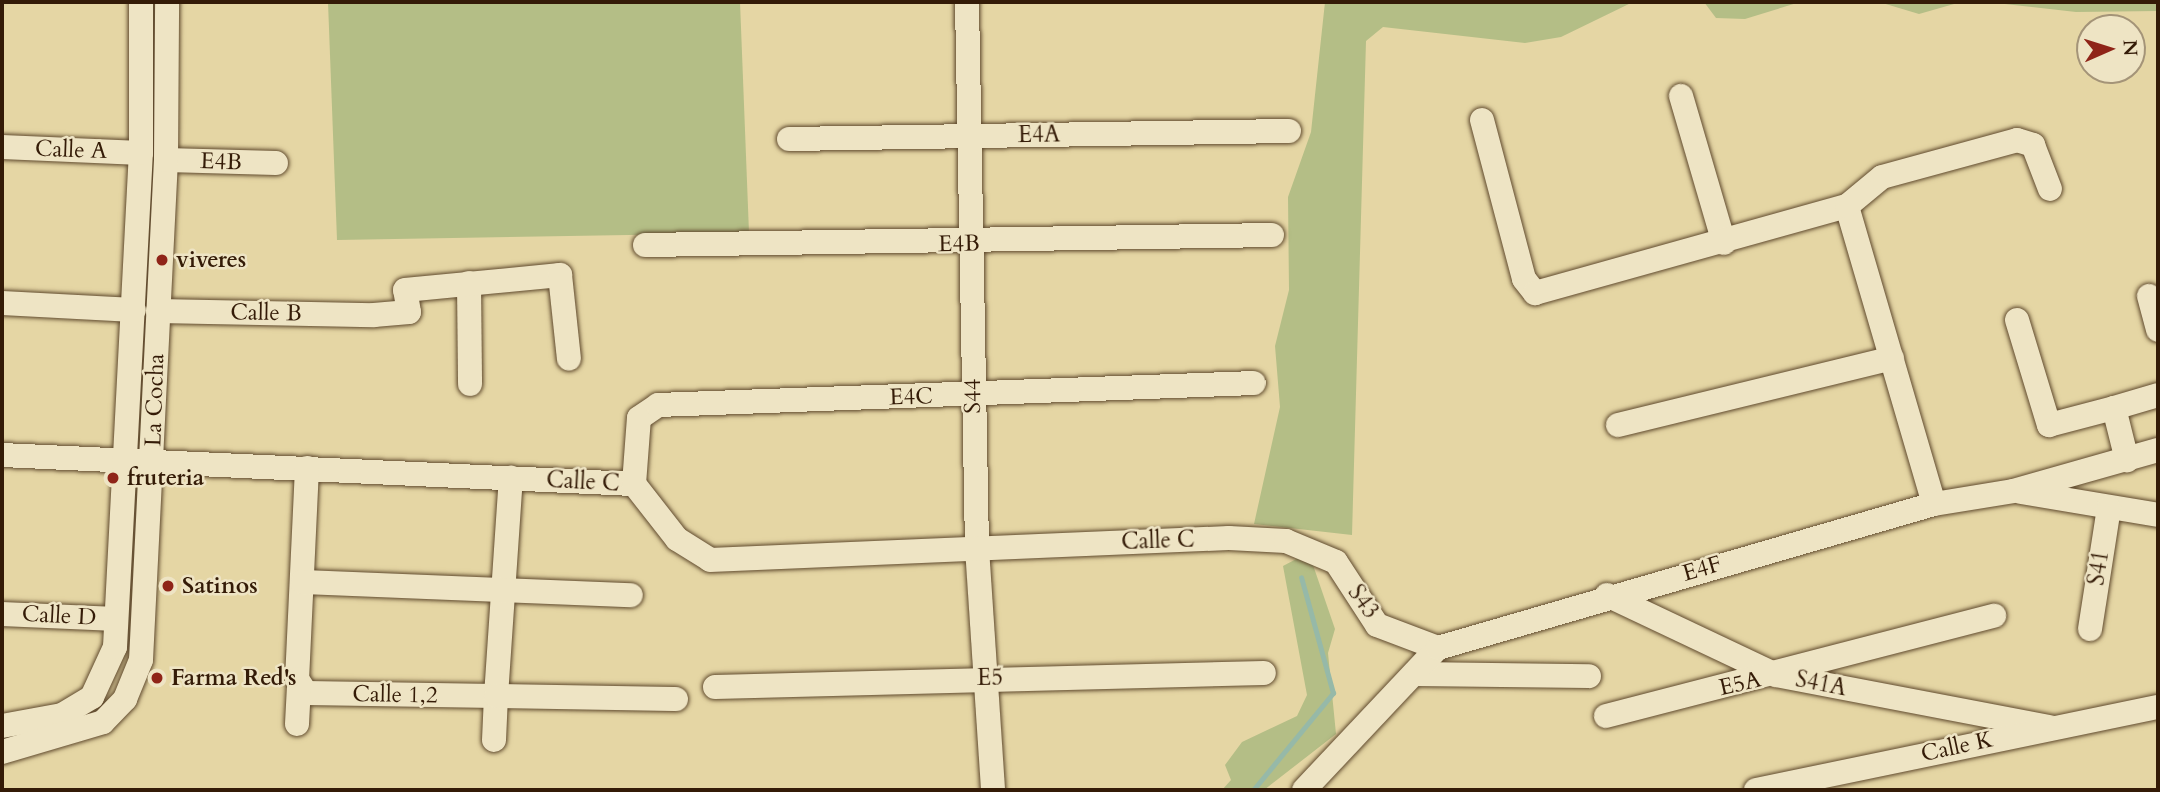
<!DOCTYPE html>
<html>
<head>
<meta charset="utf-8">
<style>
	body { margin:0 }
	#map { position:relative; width:2160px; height:792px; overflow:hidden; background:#e5d6a4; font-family:Cardo,serif }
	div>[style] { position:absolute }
	.green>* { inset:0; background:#b4be86 }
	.stream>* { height:5px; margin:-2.5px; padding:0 2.5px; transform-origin:2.5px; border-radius:2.5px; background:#96b9a8 }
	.roads { filter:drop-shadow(0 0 2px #604a2e) drop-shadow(0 0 2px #604a2e) }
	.minor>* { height:24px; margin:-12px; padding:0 12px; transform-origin:12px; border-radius:12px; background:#eee4c4 }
	.dots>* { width:19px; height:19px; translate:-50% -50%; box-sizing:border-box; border:4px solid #eee4c4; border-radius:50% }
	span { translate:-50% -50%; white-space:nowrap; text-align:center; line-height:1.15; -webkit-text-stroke:5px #eee4c4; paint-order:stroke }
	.street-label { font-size:23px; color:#341b07 }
	.poi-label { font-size:23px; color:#341b07; font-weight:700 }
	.left { translate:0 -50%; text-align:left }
	.frame { position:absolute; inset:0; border:4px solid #341b07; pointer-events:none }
	.north { position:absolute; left:2076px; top:14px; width:70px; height:70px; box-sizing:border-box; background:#eee4c4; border:2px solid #a49478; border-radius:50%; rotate:87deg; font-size:19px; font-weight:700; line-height:28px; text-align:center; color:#341b07 }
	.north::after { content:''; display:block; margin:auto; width:24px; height:32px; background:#8f2418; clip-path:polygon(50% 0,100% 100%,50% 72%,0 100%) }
</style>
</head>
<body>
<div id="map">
	<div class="green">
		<i style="clip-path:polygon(328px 2px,740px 2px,749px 233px,337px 240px)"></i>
		<i style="clip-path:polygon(1325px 2px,1633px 2px,1561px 37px,1525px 43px,1383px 27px,1366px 41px,1352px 535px,1254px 524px,1280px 407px,1275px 346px,1289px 290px,1288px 197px,1311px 132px)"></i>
		<i style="clip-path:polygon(1704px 2px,1800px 2px,1745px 19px,1716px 18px)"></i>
		<i style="clip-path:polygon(1879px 2px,1961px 2px,1919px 14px)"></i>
		<i style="clip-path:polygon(1987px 2px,2158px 2px,2158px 11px,2076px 12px)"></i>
		<i style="clip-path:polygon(1302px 556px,1313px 565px,1335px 629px,1328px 653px,1336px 734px,1264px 790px,1222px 790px,1231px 780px,1225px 765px,1242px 742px,1297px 716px,1307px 695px,1283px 566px)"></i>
	</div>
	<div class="stream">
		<i style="left:1253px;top:790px;width:126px;rotate:-50.5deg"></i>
		<i style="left:1333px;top:693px;width:120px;rotate:-105.4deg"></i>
	</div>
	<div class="roads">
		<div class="minor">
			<i style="left:967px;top:2px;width:546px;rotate:88.95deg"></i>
			<i style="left:977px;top:548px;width:243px;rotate:86.2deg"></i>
			<i style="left:1681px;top:96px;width:153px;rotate:73.7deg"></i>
			<i style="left:1482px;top:120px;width:164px;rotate:75.2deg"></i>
			<i style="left:1524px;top:279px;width:18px;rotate:52deg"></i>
			<i style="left:1535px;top:293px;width:324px;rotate:-15.6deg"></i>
			<i style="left:789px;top:139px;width:500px;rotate:-0.92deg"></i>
			<i style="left:2px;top:147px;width:139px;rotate:2.5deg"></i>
			<i style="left:166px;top:160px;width:110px;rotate:1.6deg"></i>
			<i style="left:645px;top:245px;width:627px;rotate:-0.91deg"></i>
			<i style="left:469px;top:283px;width:101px;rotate:89.4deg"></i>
			<i style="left:2149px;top:296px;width:35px;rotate:75deg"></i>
			<i style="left:2px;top:303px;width:132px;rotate:3deg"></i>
			<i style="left:158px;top:311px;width:216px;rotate:1.1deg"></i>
			<i style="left:374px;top:315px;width:35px;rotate:-5deg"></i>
			<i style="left:409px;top:312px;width:22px;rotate:-100deg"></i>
			<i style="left:405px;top:290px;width:156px;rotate:-5.5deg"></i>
			<i style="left:560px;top:275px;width:84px;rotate:83.9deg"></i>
			<i style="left:2017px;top:320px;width:110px;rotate:73.1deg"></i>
			<i style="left:2049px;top:425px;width:67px;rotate:-14.7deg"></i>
			<i style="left:2114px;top:408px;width:54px;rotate:76deg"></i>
			<i style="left:2114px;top:408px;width:46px;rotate:-16.5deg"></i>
			<i style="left:1618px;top:425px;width:282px;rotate:-13.7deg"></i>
			<i style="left:2px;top:455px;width:633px;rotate:2.63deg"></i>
			<i style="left:634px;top:484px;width:70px;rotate:52deg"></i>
			<i style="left:677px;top:539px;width:39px;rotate:32deg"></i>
			<i style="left:710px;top:560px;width:519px;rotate:-2.43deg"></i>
			<i style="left:1229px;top:538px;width:57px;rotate:3deg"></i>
			<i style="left:1286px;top:541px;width:54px;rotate:22.8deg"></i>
			<i style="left:1336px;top:562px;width:75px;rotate:56.9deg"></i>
			<i style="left:1377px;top:625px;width:65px;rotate:20.7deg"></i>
			<i style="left:307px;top:468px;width:211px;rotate:92.7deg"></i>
			<i style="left:297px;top:679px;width:17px;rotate:57deg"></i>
			<i style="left:306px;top:693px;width:190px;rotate:0.9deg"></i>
			<i style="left:496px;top:696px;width:219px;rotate:-86.1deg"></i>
			<i style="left:634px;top:484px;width:66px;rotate:-85.7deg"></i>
			<i style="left:639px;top:418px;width:23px;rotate:-34deg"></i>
			<i style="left:658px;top:405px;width:596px;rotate:-2.11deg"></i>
			<i style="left:2021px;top:492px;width:139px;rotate:9.5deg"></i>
			<i style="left:1934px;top:504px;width:310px;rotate:-106.3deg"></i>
			<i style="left:1847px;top:206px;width:45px;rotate:-39.6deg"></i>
			<i style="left:1882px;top:177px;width:140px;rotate:-15.3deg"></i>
			<i style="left:2017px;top:140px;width:17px;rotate:17deg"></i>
			<i style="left:2033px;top:145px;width:47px;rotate:68.9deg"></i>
			<i style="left:303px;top:582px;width:328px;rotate:2.3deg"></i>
			<i style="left:1607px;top:595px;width:187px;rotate:25.3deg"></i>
			<i style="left:1776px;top:675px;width:278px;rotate:10.8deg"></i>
			<i style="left:2px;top:614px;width:114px;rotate:2.5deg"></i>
			<i style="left:2090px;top:629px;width:122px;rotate:-81.1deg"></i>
			<i style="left:1415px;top:674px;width:174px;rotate:0.7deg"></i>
			<i style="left:715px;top:687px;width:549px;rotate:-1.46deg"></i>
			<i style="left:1606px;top:716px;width:401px;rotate:-14.5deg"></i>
			<i style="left:297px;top:724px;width:35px;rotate:-87deg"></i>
			<i style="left:2px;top:726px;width:61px;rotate:-10.4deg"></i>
			<i style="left:62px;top:715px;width:35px;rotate:-31deg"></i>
			<i style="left:92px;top:697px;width:55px;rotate:-65.3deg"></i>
			<i style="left:115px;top:647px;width:495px;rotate:-87deg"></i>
			<i style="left:141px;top:153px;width:151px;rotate:-90deg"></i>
			<i style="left:494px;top:740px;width:44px;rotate:-87.4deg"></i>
			<i style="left:496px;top:696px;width:180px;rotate:1deg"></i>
			<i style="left:2px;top:752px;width:105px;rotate:-16.5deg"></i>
			<i style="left:103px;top:722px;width:32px;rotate:-46deg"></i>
			<i style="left:125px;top:699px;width:42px;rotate:-67.7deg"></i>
			<i style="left:141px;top:660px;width:501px;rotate:-87.14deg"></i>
			<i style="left:166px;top:160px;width:158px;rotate:-89.6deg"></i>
			<i style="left:1304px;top:790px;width:195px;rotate:-46.7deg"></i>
			<i style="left:1438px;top:648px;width:516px;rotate:-16.19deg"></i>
			<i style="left:1934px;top:504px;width:80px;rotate:-9.3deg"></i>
			<i style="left:2013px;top:491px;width:151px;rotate:-15.8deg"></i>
			<i style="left:1756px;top:790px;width:410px;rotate:-11.7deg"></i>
		</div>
	</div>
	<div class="dots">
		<i style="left:162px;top:260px;background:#8f2418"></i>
		<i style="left:113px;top:478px;background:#8f2418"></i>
		<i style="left:168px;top:586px;background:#8f2418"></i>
		<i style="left:157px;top:678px;background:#8f2418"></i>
	</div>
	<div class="street-label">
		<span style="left:1039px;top:135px;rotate:-1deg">E4A</span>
		<span style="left:71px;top:150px;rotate:2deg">Calle A</span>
		<span style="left:221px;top:162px;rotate:2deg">E4B</span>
		<span style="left:959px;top:244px;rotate:-1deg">E4B</span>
		<span style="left:266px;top:313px;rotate:1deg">Calle B</span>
		<span style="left:973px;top:396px;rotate:-91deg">S44</span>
		<span style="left:911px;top:397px;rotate:-2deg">E4C</span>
		<span style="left:155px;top:400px;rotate:-88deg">La Cocha</span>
		<span style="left:583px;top:482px;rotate:3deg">Calle C</span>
		<span style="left:1158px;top:541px;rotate:-2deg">Calle C</span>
		<span style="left:2099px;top:568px;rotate:-81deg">S41</span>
		<span style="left:1702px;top:569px;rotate:-16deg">E4F</span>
		<span style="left:1363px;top:602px;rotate:55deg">S43</span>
		<span style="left:59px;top:616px;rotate:3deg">Calle D</span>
		<span style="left:990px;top:678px;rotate:-1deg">E5</span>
		<span style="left:1740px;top:684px;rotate:-13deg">E5A</span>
		<span style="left:1821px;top:684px;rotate:11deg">S41A</span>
		<span style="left:395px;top:695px;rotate:1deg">Calle 1,2</span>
		<span style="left:1957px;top:747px;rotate:-12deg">Calle K</span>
	</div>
	<div class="poi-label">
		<span class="left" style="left:176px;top:260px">viveres</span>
		<span class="left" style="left:127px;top:478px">fruteria</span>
		<span class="left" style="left:182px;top:586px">Satinos</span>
		<span class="left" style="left:171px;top:678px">Farma Red's</span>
	</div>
	<div class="frame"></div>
	<div class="north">N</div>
</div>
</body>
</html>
